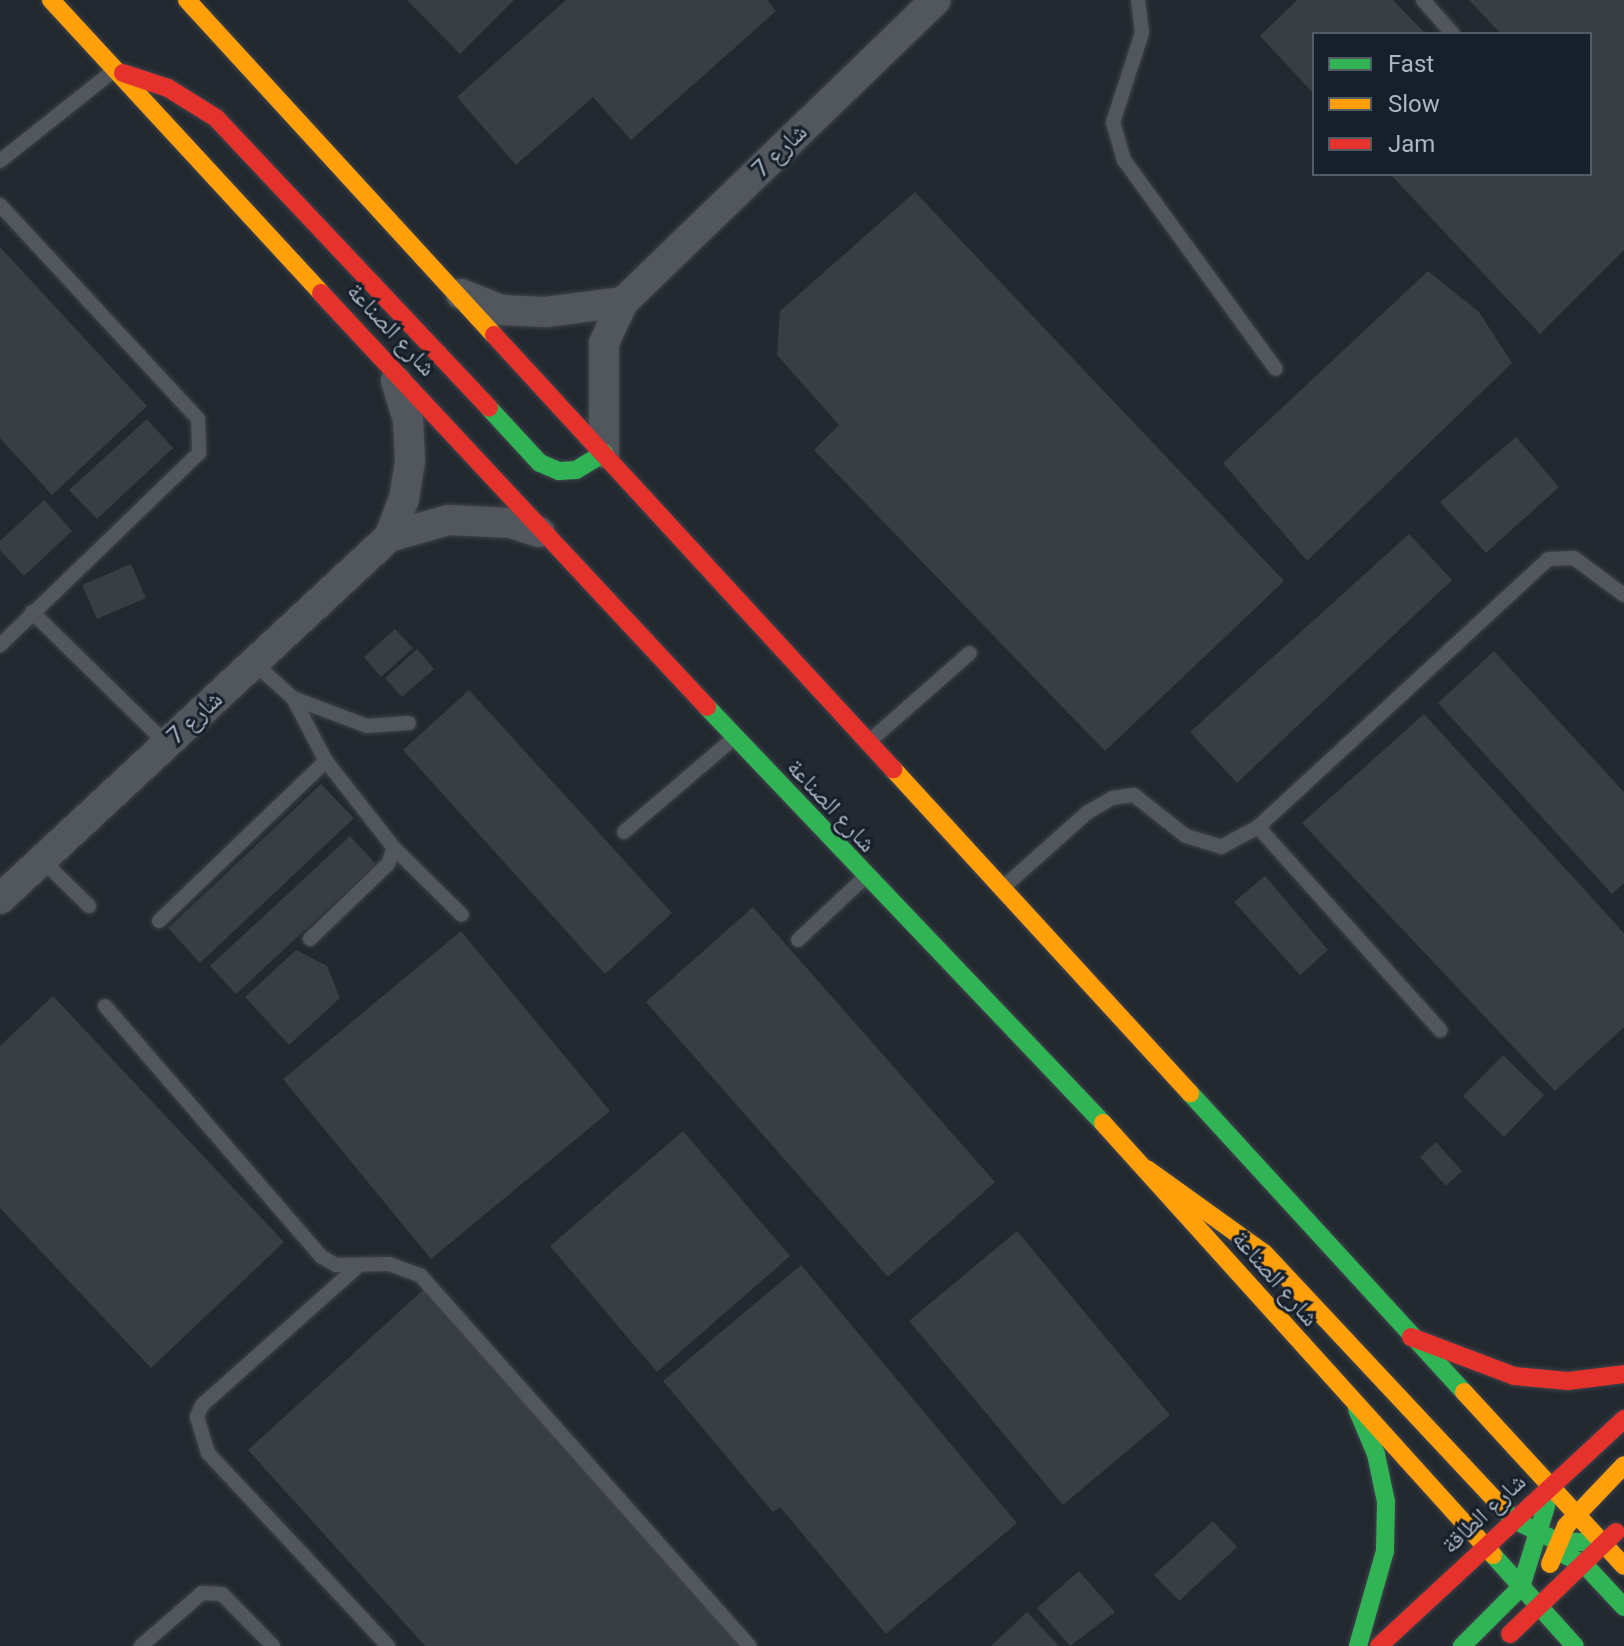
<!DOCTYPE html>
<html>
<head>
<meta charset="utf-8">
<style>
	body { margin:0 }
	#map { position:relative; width:1624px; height:1646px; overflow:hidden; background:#232930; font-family:Roboto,"Noto Naskh Arabic",sans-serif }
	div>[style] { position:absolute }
	.building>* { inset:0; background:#383e44 }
	.roads { filter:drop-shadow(0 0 2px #3f4349) drop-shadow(0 0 2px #3f4349) }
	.lane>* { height:14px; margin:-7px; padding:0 7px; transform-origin:7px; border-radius:7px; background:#52575e }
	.street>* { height:30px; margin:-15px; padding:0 15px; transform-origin:15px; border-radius:15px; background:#52575e }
	.fast>* { height:18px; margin:-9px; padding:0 9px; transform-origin:9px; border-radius:9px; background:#30b455 }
	.slow>* { height:18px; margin:-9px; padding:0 9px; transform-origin:9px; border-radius:9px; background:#ff9f0a }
	.jam>* { height:18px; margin:-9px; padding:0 9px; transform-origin:9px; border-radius:9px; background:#e5322d }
	span { translate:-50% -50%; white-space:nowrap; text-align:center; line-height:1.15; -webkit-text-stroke:6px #17202a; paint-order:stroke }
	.street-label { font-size:24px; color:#abb5c3 }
	.legend { position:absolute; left:1312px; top:32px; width:280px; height:144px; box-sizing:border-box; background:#17202a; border:2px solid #525c67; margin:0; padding:10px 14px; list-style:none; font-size:24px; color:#abb5c3 }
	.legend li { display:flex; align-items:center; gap:16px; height:40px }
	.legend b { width:40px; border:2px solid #525c67 }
</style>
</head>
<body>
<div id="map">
	<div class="building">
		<i style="clip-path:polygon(407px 0,514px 0,460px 54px)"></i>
		<i style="clip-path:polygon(566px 0,767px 0,776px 11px,631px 140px,593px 97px,516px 165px,457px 97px)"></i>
		<i style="clip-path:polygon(1297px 0,1393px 0,1426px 34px,1314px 34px,1314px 94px,1260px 36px)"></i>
		<i style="clip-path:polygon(1469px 0,1624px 0,1624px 250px,1540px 334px,1390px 174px,1590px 174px,1590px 34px,1501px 34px)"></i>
		<i style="clip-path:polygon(915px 192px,1284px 581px,1105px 751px,814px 450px,839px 425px,777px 355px,780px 311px)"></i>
		<i style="clip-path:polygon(0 247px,147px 406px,52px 495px,0 438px)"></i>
		<i style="clip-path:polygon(1428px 271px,1479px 312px,1512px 363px,1307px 561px,1223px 463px)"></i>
		<i style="clip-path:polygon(147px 419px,173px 448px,97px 519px,69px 490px)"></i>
		<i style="clip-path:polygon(1516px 437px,1559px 487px,1486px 553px,1440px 502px)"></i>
		<i style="clip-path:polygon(44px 500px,72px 531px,24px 576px,0 550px,0 541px)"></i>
		<i style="clip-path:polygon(1409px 534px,1452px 580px,1237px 783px,1190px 732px)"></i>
		<i style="clip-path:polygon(131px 564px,146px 598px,97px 619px,82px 585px)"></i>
		<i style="clip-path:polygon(395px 629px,413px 648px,381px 677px,364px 657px)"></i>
		<i style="clip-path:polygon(417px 649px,434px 669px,402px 697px,385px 678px)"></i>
		<i style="clip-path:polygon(1494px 651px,1624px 792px,1624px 883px,1612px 894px,1438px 703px)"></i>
		<i style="clip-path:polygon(469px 690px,672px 913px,605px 974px,403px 750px)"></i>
		<i style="clip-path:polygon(1424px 714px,1624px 933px,1624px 1027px,1555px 1091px,1302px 823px)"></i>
		<i style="clip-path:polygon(321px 784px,354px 818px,200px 963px,168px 928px)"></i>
		<i style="clip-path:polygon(350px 836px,376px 864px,236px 994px,210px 966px)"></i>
		<i style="clip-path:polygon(1265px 876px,1328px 950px,1300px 975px,1234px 902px)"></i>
		<i style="clip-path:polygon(753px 907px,995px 1182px,888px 1277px,646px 1002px)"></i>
		<i style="clip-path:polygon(461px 931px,610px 1111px,431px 1259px,283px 1079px)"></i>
		<i style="clip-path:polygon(296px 950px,327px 966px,340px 998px,289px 1045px,245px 997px)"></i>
		<i style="clip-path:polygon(53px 996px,284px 1242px,151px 1368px,0 1208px,0 1046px)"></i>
		<i style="clip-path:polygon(1503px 1055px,1544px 1095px,1504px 1137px,1463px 1096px)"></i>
		<i style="clip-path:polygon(683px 1131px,790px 1256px,657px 1372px,550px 1246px)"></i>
		<i style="clip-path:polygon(1436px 1142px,1462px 1171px,1446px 1186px,1420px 1157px)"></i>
		<i style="clip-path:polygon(1017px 1231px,1170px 1415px,1063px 1505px,909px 1321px)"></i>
		<i style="clip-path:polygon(801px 1265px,1017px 1523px,886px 1634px,780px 1507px,773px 1512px,663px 1381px)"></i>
		<i style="clip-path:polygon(424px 1289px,746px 1646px,425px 1646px,248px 1450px)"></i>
		<i style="clip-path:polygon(1213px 1521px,1237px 1547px,1179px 1601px,1154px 1575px)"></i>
		<i style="clip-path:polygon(1079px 1571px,1115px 1612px,1070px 1646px,1037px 1608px)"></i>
		<i style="clip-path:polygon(1027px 1612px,1059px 1646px,991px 1646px)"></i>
	</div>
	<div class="roads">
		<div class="lane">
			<i style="left:1138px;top:0;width:33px;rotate:83deg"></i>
			<i style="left:1142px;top:33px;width:94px;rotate:108deg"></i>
			<i style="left:1113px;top:122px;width:40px;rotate:74deg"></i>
			<i style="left:1124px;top:160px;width:258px;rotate:54deg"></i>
			<i style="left:1423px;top:0;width:45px;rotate:48.6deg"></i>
			<i style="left:0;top:161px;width:143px;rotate:-38.5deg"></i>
			<i style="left:0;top:205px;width:292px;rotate:47.2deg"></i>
			<i style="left:198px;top:419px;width:34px;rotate:88deg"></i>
			<i style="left:199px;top:453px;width:277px;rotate:136deg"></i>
			<i style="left:32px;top:612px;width:189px;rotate:44.4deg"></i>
			<i style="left:254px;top:663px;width:52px;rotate:41.9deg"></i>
			<i style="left:293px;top:698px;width:79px;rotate:20.7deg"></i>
			<i style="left:367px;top:726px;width:42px;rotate:-4.1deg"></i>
			<i style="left:293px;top:698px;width:71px;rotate:62.4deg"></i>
			<i style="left:326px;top:761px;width:110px;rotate:52deg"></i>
			<i style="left:394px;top:848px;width:95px;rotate:44.6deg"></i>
			<i style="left:872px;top:739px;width:130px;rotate:-41.3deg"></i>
			<i style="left:1258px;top:827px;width:273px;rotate:48.1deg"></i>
			<i style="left:624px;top:832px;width:145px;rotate:-40.5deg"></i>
			<i style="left:42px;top:860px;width:66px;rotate:44.4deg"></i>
			<i style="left:1006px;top:885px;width:110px;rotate:-41.7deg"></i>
			<i style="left:1088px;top:812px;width:28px;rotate:-30deg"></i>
			<i style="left:1112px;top:798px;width:22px;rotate:-8deg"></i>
			<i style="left:1134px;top:795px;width:66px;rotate:38.3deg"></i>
			<i style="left:1186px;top:836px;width:37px;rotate:17deg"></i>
			<i style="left:1221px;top:847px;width:42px;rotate:-28.4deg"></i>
			<i style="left:1258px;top:827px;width:395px;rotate:-42.7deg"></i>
			<i style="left:1548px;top:559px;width:26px;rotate:-2deg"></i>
			<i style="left:1574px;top:558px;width:62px;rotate:36.5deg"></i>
			<i style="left:159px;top:921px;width:231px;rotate:-43.8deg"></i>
			<i style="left:310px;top:939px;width:108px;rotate:-43.9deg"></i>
			<i style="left:388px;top:864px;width:17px;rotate:-69deg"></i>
			<i style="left:798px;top:940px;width:92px;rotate:-43.2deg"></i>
			<i style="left:105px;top:1006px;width:332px;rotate:49.2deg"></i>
			<i style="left:322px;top:1257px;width:16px;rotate:30deg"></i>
			<i style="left:336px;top:1265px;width:53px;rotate:-1.1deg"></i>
			<i style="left:389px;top:1264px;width:33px;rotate:20deg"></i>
			<i style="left:420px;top:1275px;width:496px;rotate:48.4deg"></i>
			<i style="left:356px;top:1268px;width:206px;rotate:138.3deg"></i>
			<i style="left:202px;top:1405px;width:13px;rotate:113deg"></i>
			<i style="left:197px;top:1417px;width:38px;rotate:73deg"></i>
			<i style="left:208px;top:1453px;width:264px;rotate:47deg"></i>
			<i style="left:141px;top:1646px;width:81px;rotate:-41deg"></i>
			<i style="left:202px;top:1593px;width:20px;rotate:3deg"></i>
			<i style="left:222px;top:1594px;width:73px;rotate:45.6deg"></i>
		</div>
		<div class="street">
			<i style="left:461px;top:294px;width:43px;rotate:21.8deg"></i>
			<i style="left:501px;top:310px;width:45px;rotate:2.5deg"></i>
			<i style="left:546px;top:312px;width:78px;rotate:-7.4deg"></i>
			<i style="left:604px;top:453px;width:110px;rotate:-90deg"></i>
			<i style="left:604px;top:343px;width:45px;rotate:-65.1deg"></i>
			<i style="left:623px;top:302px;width:435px;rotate:-44deg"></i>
			<i style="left:389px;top:537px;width:41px;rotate:-68.5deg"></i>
			<i style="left:404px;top:499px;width:39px;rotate:-81deg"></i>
			<i style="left:410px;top:460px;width:40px;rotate:-92.9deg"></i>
			<i style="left:408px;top:420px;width:41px;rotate:-107.1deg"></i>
			<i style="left:0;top:899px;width:531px;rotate:-42.94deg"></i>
			<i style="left:389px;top:537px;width:61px;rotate:-16.1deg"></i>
			<i style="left:448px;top:520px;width:62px;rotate:2.8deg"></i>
			<i style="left:510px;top:523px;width:31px;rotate:17deg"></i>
		</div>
		<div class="fast">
			<i style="left:489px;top:408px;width:75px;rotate:47.2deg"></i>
			<i style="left:540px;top:463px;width:21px;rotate:23deg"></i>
			<i style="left:559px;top:471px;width:17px;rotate:-3deg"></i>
			<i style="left:576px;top:470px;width:33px;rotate:-31deg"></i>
			<i style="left:707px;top:707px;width:574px;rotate:46.41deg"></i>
			<i style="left:1190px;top:1093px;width:406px;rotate:47.5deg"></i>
			<i style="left:1357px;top:1409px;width:49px;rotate:67.1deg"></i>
			<i style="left:1376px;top:1454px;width:49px;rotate:78.2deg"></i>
			<i style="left:1386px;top:1502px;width:49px;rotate:91.2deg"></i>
			<i style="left:1385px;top:1551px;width:99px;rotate:105.9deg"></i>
			<i style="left:1499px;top:1504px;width:22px;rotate:47deg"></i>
			<i style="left:1514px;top:1520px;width:48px;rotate:26deg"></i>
			<i style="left:1557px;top:1541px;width:47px;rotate:2.4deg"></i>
			<i style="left:1558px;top:1552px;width:27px;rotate:24deg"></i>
			<i style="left:1583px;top:1563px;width:60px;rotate:47deg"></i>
			<i style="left:1493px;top:1555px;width:122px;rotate:48deg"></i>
			<i style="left:1462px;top:1646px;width:83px;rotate:-45deg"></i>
			<i style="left:1521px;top:1587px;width:85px;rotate:-72.8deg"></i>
		</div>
		<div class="slow">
			<i style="left:51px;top:0;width:398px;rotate:47.3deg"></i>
			<i style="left:187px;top:0;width:454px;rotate:47.5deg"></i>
			<i style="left:893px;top:769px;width:440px;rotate:47.5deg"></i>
			<i style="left:1103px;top:1123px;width:582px;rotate:47.92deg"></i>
			<i style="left:1147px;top:1169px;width:144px;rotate:35.7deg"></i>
			<i style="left:1264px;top:1253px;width:344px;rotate:46.9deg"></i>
			<i style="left:1464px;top:1392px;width:236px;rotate:47.4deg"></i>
			<i style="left:1550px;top:1564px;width:41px;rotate:-67.2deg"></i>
			<i style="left:1566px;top:1526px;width:84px;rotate:-46.4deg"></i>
		</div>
		<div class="jam">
			<i style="left:123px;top:73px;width:47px;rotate:18.4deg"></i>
			<i style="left:168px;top:88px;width:57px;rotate:32deg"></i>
			<i style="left:216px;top:118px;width:398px;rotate:46.7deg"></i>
			<i style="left:321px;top:293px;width:566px;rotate:47deg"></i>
			<i style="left:494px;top:335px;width:590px;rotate:47.41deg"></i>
			<i style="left:1411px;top:1337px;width:110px;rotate:20.7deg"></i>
			<i style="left:1514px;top:1376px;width:54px;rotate:5.3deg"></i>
			<i style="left:1568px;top:1381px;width:56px;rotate:-7.1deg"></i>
			<i style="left:1510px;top:1634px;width:147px;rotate:-43.9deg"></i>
			<i style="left:1379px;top:1646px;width:334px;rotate:-42.8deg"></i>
		</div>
	</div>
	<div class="street-label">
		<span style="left:780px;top:151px;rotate:-44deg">شارع 7</span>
		<span style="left:391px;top:330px;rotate:47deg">شارع الصناعة</span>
		<span style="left:195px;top:718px;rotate:-43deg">شارع 7</span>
		<span style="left:831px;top:806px;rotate:47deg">شارع الصناعة</span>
		<span style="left:1275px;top:1279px;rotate:49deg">شارع الصناعة</span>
		<span style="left:1484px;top:1514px;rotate:-43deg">شارع الطاقة</span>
	</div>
	<ul class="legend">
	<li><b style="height:10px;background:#30b455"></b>Fast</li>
	<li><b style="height:10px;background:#ff9f0a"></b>Slow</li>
	<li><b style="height:10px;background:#e5322d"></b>Jam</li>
	</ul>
</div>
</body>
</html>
